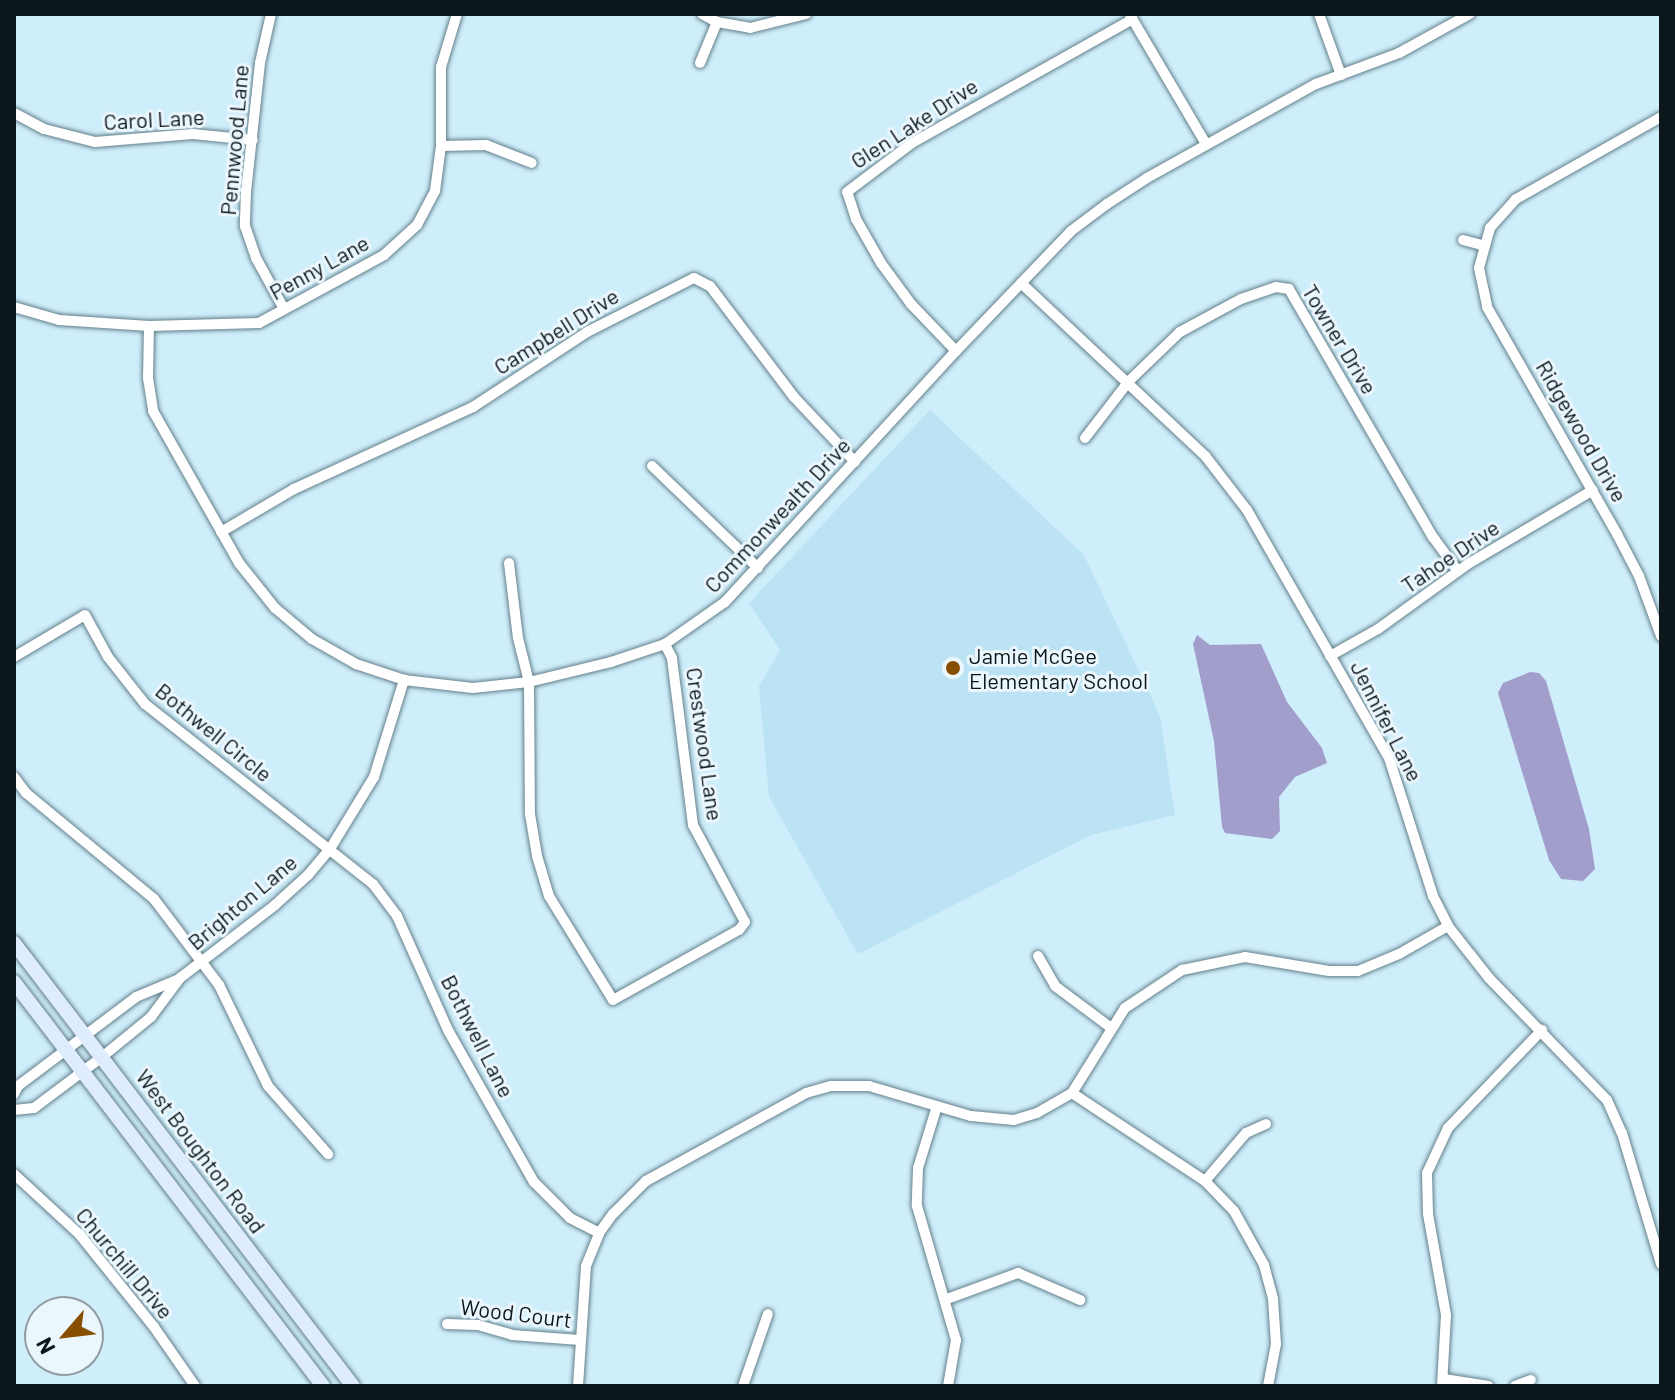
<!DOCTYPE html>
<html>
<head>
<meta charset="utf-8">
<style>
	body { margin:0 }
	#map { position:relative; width:1675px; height:1400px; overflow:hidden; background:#cfeefb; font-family:Barlow,sans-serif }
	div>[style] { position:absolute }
	.built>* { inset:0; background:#bbe3f3 }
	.water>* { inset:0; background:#a29ecb }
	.roads { filter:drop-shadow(0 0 2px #64808b) drop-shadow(0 0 2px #64808b) }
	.minor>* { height:10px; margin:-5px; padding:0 5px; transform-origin:5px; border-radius:5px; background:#fff }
	.secondary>* { height:14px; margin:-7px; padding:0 7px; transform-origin:7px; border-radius:7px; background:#dfecfe }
	.dots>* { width:22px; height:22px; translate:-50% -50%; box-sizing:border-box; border:4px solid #ebf7fd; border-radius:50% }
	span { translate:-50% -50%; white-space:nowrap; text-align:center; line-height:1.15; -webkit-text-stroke:6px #ebf7fd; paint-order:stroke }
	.street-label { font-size:22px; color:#0c171c }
	.poi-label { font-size:22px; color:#0c171c }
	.left { translate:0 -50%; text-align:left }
	.frame { position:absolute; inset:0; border:16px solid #0c171c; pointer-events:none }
	.north { position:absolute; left:24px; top:1296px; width:80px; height:80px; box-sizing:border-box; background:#ebf7fd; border:2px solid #929da3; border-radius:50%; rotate:242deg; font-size:22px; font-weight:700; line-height:32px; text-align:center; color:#0c171c }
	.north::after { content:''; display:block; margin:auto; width:28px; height:36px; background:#864f00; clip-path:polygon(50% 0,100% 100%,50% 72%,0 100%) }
</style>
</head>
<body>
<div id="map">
	<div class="built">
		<i style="clip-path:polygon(930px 410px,1084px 555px,1160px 716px,1175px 815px,1091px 835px,858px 954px,769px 797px,759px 686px,780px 650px,749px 603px)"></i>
	</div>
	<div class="water">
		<i style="clip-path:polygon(1197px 635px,1210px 645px,1261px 644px,1287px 702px,1322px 748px,1327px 763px,1295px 777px,1279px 797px,1280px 831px,1272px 839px,1225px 833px,1222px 827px,1214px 741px,1193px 644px)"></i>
		<i style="clip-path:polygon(1530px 672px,1539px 673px,1546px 681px,1589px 829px,1595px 869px,1583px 881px,1561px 879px,1549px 860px,1498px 693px,1503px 683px)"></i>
	</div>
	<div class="roads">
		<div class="minor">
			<i style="left:271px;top:14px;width:50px;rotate:102.7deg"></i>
			<i style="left:260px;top:63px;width:129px;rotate:96.2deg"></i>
			<i style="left:246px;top:191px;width:35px;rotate:92deg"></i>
			<i style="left:245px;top:226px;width:34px;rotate:71deg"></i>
			<i style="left:256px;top:258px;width:58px;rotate:61.2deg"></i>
			<i style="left:702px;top:14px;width:17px;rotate:28deg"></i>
			<i style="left:717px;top:22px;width:34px;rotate:10deg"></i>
			<i style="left:750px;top:28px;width:58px;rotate:-14deg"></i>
			<i style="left:1319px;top:14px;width:65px;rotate:70.2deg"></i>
			<i style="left:1130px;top:15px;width:150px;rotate:59.5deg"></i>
			<i style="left:700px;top:63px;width:44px;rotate:-67.5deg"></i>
			<i style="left:14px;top:113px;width:34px;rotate:28deg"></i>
			<i style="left:44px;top:129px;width:53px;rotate:14.3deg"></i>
			<i style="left:95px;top:142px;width:98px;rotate:-4.7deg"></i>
			<i style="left:193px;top:134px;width:60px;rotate:5.7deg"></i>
			<i style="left:1661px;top:117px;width:167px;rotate:150.5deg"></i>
			<i style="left:1516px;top:199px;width:39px;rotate:132deg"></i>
			<i style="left:1490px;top:228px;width:41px;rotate:105.4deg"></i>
			<i style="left:1479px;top:268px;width:40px;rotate:78deg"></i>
			<i style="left:1487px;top:307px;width:262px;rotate:60.2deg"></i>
			<i style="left:1617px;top:534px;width:47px;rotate:62.4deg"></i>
			<i style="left:1639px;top:576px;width:64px;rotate:69.9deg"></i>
			<i style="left:441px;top:146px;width:45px;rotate:-1.3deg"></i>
			<i style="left:486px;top:145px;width:49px;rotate:21.4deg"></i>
			<i style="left:1463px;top:240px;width:20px;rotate:15deg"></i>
			<i style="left:1021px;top:283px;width:254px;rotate:43.2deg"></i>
			<i style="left:1206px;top:457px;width:67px;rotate:52.3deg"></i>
			<i style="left:1247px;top:510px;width:286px;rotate:60.2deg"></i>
			<i style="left:1389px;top:758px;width:145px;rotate:72.3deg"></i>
			<i style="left:1433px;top:896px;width:34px;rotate:63deg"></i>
			<i style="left:1448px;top:926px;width:66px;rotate:51.7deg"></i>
			<i style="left:1489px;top:978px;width:170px;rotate:46deg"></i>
			<i style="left:1607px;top:1100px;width:36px;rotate:66deg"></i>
			<i style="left:1622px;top:1133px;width:137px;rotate:73.4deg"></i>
			<i style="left:14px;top:307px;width:47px;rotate:16.1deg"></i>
			<i style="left:59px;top:320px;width:90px;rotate:3.8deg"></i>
			<i style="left:149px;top:326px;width:110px;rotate:-1.6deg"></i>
			<i style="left:259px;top:323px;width:142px;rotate:-28.5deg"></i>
			<i style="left:384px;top:255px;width:45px;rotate:-42.3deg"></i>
			<i style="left:417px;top:225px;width:38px;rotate:-62deg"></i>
			<i style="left:435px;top:191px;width:45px;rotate:-82.4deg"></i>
			<i style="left:441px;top:146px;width:79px;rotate:-90deg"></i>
			<i style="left:441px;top:67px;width:55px;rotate:-73.2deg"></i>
			<i style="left:149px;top:326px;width:52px;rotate:91.1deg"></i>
			<i style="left:148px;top:378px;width:33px;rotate:81deg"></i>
			<i style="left:153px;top:411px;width:175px;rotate:60.5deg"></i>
			<i style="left:239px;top:563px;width:58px;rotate:51.3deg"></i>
			<i style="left:275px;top:608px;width:48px;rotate:40deg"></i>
			<i style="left:312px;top:639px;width:51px;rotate:29.6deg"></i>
			<i style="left:356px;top:664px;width:51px;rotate:18.4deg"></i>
			<i style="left:404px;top:680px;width:69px;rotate:6.6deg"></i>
			<i style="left:473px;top:688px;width:56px;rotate:-6.1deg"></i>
			<i style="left:529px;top:682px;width:84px;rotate:-13.7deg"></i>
			<i style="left:611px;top:662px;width:57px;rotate:-18.4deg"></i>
			<i style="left:665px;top:644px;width:73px;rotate:-35deg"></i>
			<i style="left:725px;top:602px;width:341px;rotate:-47.4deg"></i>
			<i style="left:956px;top:351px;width:166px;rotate:-46.2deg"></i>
			<i style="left:1071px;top:231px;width:45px;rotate:-36.9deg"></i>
			<i style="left:1107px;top:204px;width:48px;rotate:-33deg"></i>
			<i style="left:1147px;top:178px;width:193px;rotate:-29.1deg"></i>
			<i style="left:1316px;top:84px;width:89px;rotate:-20.5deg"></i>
			<i style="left:1399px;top:53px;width:81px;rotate:-28.8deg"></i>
			<i style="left:956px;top:351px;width:65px;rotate:-133.8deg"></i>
			<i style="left:911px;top:304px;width:51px;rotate:-126.2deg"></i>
			<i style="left:881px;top:263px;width:51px;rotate:-119.6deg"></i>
			<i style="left:856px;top:219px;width:28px;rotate:-108deg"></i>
			<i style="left:847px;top:192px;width:81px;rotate:-37deg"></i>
			<i style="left:912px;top:143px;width:253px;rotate:-29.3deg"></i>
			<i style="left:1085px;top:438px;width:72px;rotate:-52.3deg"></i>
			<i style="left:1129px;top:381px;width:71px;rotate:-43.9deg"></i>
			<i style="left:1180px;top:332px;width:69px;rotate:-28.4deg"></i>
			<i style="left:1241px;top:299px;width:37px;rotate:-19deg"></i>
			<i style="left:1276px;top:287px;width:13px;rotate:9deg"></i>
			<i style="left:1289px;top:289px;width:287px;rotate:59.9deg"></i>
			<i style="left:1433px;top:537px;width:41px;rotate:54deg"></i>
			<i style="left:652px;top:466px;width:147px;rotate:43.9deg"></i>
			<i style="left:221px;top:532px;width:85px;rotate:-30.5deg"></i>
			<i style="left:294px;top:489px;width:197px;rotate:-24.6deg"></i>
			<i style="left:473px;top:407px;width:136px;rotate:-33.3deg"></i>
			<i style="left:587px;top:332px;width:120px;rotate:-26.8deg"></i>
			<i style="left:694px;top:278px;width:18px;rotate:27deg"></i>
			<i style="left:710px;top:286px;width:139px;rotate:52.9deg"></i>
			<i style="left:794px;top:397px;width:89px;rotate:46.8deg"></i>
			<i style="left:509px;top:563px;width:76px;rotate:83.2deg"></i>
			<i style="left:518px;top:638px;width:45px;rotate:76deg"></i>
			<i style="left:529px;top:682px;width:132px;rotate:89.6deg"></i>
			<i style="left:530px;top:814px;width:43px;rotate:80.5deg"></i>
			<i style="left:537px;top:856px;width:42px;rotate:73.3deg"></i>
			<i style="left:549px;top:896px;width:122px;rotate:58.4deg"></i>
			<i style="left:613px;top:1000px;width:144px;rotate:-29.1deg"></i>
			<i style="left:739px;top:930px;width:10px;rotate:-53deg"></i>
			<i style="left:745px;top:922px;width:110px;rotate:-118.2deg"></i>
			<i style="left:693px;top:825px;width:168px;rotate:-97.2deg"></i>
			<i style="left:672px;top:658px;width:16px;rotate:-117deg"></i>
			<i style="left:1330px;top:656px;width:55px;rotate:-29.4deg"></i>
			<i style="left:1378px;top:629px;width:111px;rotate:-35.8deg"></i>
			<i style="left:1468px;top:564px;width:145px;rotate:-30.6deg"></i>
			<i style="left:14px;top:657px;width:82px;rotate:-30.6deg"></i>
			<i style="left:85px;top:615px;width:48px;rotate:61.3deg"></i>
			<i style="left:108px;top:657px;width:60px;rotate:51.8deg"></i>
			<i style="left:145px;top:704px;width:290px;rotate:38.3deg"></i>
			<i style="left:373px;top:884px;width:40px;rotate:53deg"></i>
			<i style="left:397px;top:916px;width:127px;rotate:65.9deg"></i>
			<i style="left:449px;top:1032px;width:172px;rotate:60.5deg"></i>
			<i style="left:534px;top:1182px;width:51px;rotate:45deg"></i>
			<i style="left:570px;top:1218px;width:33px;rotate:27deg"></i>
			<i style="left:14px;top:777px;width:20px;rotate:53deg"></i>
			<i style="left:26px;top:793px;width:166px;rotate:39.6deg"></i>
			<i style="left:154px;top:899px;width:108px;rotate:52.9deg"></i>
			<i style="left:219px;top:985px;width:112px;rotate:64.1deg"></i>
			<i style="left:268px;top:1086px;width:91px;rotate:48.6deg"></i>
			<i style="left:1038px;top:956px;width:34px;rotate:60deg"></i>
			<i style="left:1055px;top:986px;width:69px;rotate:36.7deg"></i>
			<i style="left:1072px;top:1093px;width:159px;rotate:33.5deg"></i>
			<i style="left:1205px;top:1181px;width:42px;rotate:46deg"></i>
			<i style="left:1234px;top:1211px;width:62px;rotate:60.9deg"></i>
			<i style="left:1264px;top:1265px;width:35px;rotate:75deg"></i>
			<i style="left:1273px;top:1299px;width:45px;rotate:86.2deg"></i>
			<i style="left:1276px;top:1344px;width:43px;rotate:100.8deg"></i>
			<i style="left:14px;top:1094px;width:9px;rotate:-63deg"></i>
			<i style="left:18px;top:1086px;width:148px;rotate:-37deg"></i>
			<i style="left:136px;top:997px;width:47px;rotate:-22.7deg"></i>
			<i style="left:937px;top:1106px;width:65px;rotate:107deg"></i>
			<i style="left:918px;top:1168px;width:38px;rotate:92deg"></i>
			<i style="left:917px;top:1206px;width:140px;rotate:73.8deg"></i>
			<i style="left:956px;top:1340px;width:47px;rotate:99.9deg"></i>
			<i style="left:14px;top:1110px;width:20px;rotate:-6deg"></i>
			<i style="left:34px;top:1108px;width:85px;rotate:-36.9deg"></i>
			<i style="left:102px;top:1057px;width:63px;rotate:-39.2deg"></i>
			<i style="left:151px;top:1017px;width:49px;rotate:-53.4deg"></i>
			<i style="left:180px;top:978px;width:120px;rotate:-37.5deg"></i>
			<i style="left:275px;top:905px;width:45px;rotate:-42.3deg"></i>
			<i style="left:308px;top:875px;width:34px;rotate:-50deg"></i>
			<i style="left:330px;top:849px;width:84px;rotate:-58.6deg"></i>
			<i style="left:374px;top:777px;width:102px;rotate:-72.8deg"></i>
			<i style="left:14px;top:1174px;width:90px;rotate:42.7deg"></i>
			<i style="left:80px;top:1235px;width:118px;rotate:51.2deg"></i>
			<i style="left:154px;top:1327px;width:72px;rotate:55.2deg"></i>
			<i style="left:1205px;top:1181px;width:63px;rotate:-49.5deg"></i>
			<i style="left:1246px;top:1133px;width:22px;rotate:-24deg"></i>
			<i style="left:947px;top:1299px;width:76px;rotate:-20.1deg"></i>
			<i style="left:1018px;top:1273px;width:68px;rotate:23.5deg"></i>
			<i style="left:447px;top:1324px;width:31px;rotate:2deg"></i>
			<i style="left:478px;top:1325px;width:35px;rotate:16deg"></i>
			<i style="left:512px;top:1335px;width:68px;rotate:4.2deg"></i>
			<i style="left:1444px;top:1379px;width:45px;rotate:9deg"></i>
			<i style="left:578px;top:1386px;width:120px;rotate:-86.2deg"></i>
			<i style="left:586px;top:1266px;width:35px;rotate:-68deg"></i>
			<i style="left:599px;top:1233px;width:24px;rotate:-54deg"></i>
			<i style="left:613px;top:1214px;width:47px;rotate:-45deg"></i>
			<i style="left:646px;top:1181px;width:183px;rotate:-28.8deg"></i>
			<i style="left:806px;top:1093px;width:26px;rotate:-16deg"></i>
			<i style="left:831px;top:1086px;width:38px"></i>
			<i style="left:869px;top:1086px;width:106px;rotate:16.4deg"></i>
			<i style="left:971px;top:1116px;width:43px;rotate:5.3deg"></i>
			<i style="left:1014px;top:1120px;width:24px;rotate:-17deg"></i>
			<i style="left:1037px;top:1113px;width:40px;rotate:-29.7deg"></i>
			<i style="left:1072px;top:1093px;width:100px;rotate:-58.1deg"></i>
			<i style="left:1125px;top:1008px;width:69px;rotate:-33.7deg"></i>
			<i style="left:1182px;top:970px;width:64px;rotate:-11.7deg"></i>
			<i style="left:1245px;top:957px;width:85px;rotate:9.5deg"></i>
			<i style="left:1329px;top:971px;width:29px"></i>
			<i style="left:1358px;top:971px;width:44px;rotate:-22.5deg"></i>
			<i style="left:1399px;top:954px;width:56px;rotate:-29.7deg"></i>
			<i style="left:743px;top:1386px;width:76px;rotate:-70.9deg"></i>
			<i style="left:1442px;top:1386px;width:71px;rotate:-86.8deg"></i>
			<i style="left:1446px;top:1315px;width:103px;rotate:-100.1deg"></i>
			<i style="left:1428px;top:1214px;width:41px;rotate:-91.4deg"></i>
			<i style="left:1427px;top:1173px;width:50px;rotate:-65deg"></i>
			<i style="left:1448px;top:1128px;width:136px;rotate:-46.2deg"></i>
			<i style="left:1515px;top:1386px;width:17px;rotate:-21deg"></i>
		</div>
		<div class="secondary">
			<i style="left:14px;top:943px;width:558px;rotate:52.58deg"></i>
			<i style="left:14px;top:982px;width:509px;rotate:52.59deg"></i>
		</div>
	</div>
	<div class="dots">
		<i style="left:953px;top:668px;background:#864f00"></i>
	</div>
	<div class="street-label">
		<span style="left:154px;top:119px;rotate:-3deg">Carol Lane</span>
		<span style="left:914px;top:123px;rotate:-33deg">Glen Lake Drive</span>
		<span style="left:234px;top:140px;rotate:-85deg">Pennwood Lane</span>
		<span style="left:319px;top:267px;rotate:-29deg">Penny Lane</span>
		<span style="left:556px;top:331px;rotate:-32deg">Campbell Drive</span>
		<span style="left:1340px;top:339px;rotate:59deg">Towner Drive</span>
		<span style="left:1582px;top:431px;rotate:60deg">Ridgewood Drive</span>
		<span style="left:777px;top:515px;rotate:-47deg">Commonwealth Drive</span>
		<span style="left:1450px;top:556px;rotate:-34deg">Tahoe Drive</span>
		<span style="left:1387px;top:721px;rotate:63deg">Jennifer Lane</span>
		<span style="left:214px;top:732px;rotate:39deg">Bothwell Circle</span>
		<span style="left:705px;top:744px;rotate:82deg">Crestwood Lane</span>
		<span style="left:242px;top:902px;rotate:-40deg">Brighton Lane</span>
		<span style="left:478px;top:1036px;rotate:63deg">Bothwell Lane</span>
		<span style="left:201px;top:1151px;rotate:53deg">West Boughton Road</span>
		<span style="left:125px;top:1263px;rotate:50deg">Churchill Drive</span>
		<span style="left:516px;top:1313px;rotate:7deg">Wood Court</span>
	</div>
	<div class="poi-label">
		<span class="left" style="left:969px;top:668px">Jamie McGee<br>Elementary School</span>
	</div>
	<div class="frame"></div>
	<div class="north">N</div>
</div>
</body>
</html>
